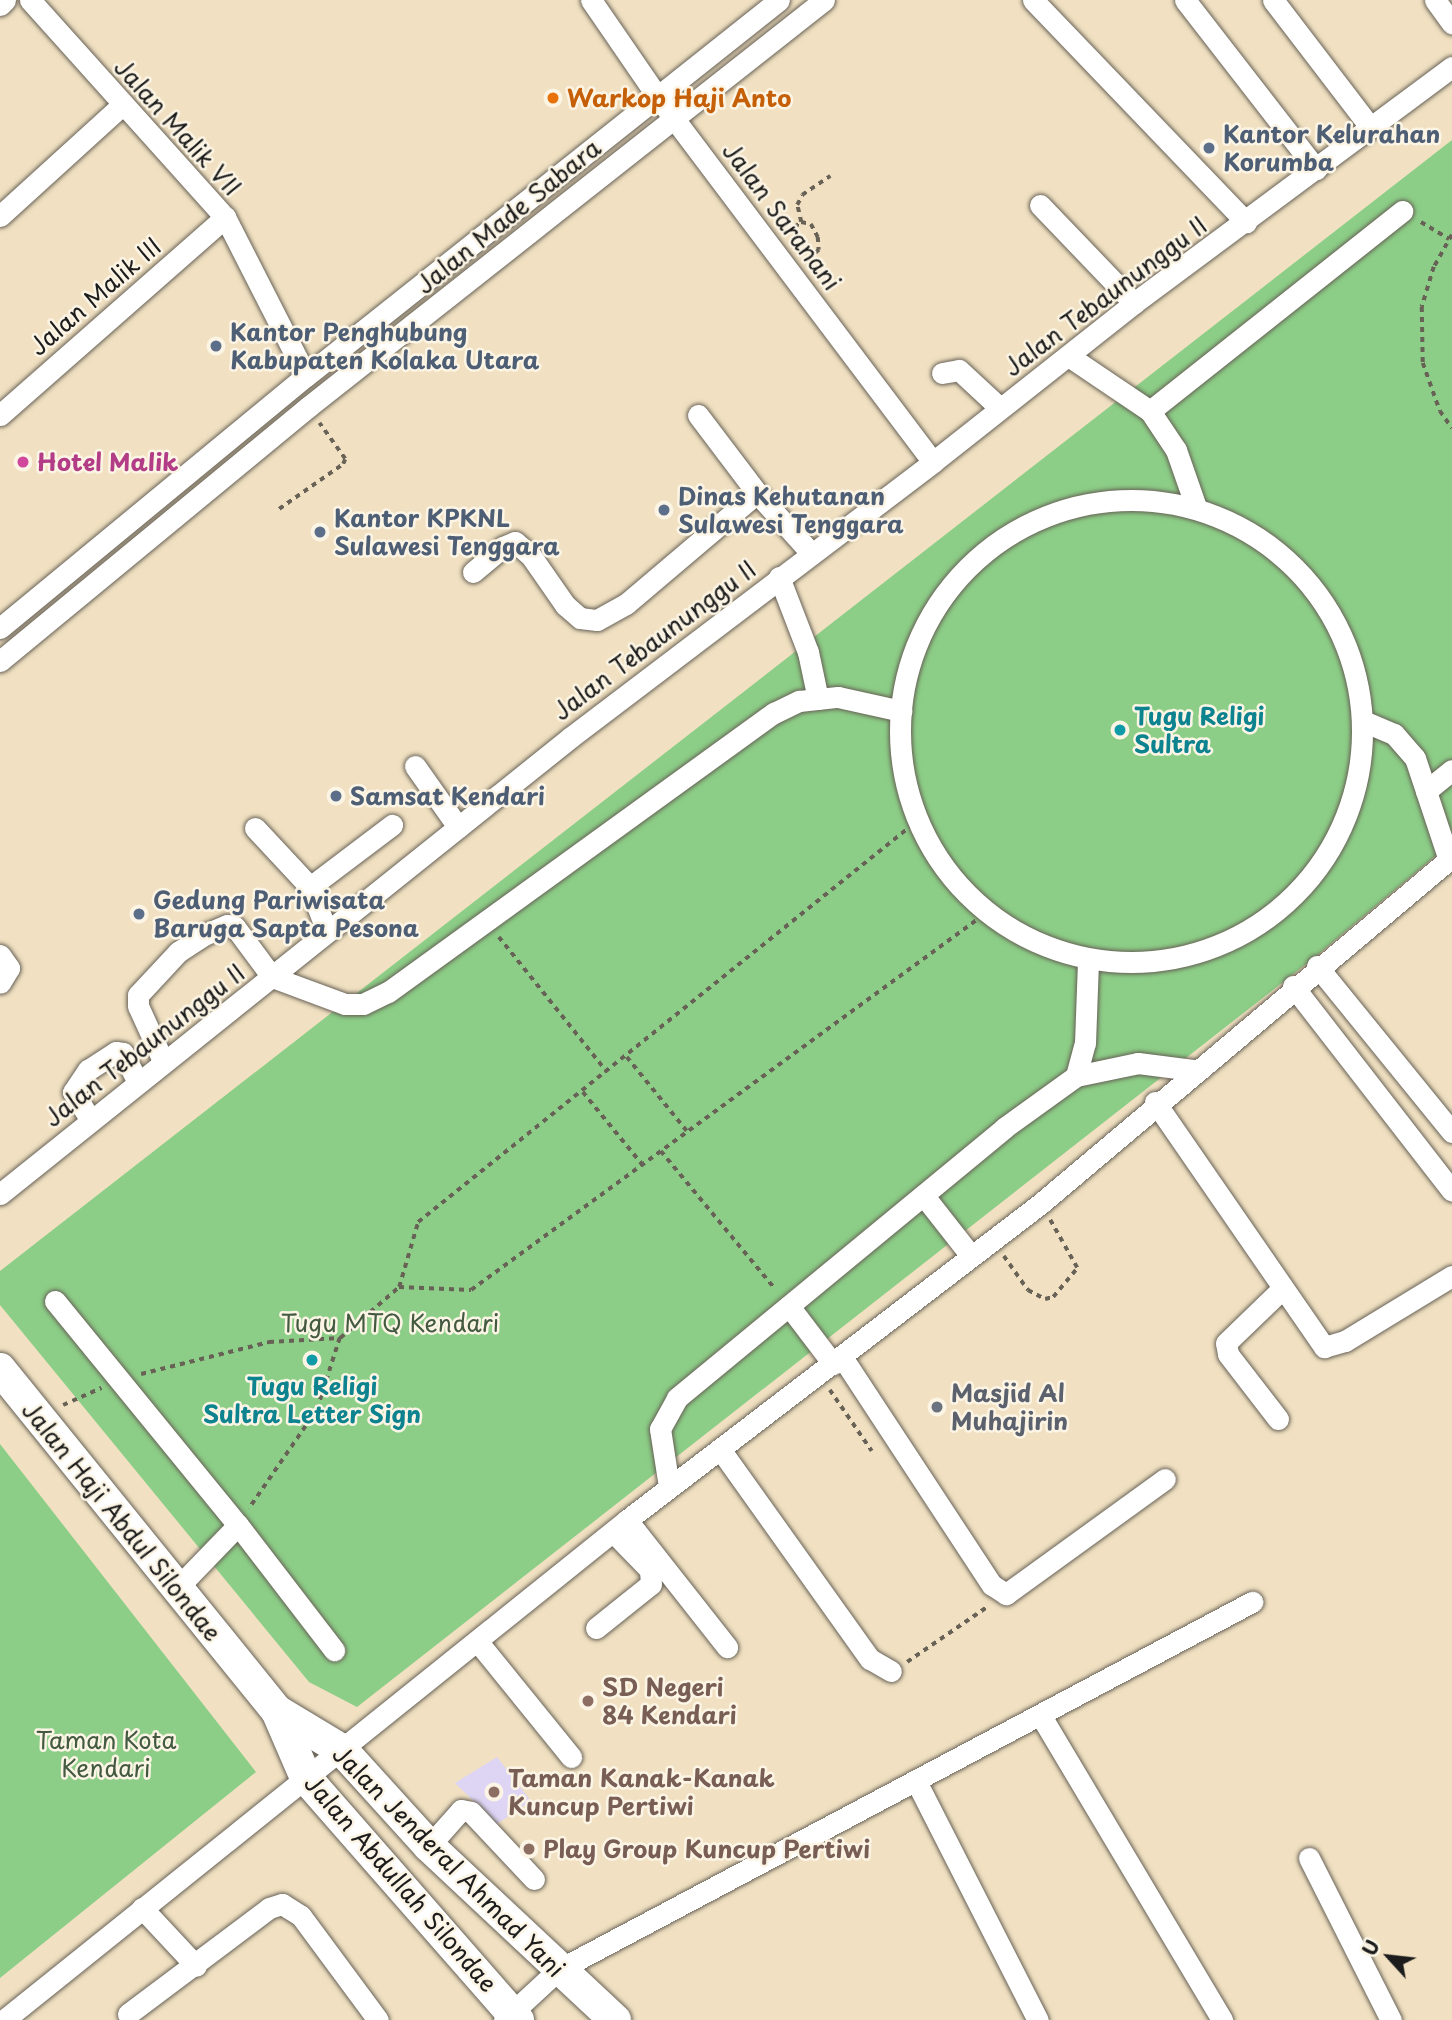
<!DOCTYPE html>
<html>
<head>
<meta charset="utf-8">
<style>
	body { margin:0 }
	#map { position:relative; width:1452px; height:2020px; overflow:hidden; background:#f1e1c2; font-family:"Playpen Sans",sans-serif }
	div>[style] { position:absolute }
	.built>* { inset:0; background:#ded5f5 }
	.green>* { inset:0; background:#8cce87 }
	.path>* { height:3.5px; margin-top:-1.75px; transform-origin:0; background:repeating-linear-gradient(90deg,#676156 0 5px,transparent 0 10px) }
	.roads { filter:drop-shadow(0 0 2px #676156) drop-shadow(0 0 2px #676156) }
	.minor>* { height:21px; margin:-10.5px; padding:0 10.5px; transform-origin:10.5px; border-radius:10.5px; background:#fff }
	.minor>.ring { margin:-10.5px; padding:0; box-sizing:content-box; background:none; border:21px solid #fff; border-radius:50% }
	.highway>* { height:32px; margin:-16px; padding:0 16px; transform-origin:16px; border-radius:16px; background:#fff }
	.dots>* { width:19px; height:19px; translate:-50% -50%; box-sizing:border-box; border:4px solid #fcf5e5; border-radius:50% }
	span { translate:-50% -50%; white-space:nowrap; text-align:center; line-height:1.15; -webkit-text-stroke:5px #fcf5e5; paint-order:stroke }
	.food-label { font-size:24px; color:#c56008; font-weight:700 }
	.left { translate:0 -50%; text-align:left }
	.street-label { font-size:24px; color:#1c1c1c }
	.service-label { font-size:24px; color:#4e5e75; font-weight:700 }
	.hotel-label { font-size:24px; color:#b23c85; font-weight:700 }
	.culture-label { font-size:24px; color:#0d838f; font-weight:700 }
	.park-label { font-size:24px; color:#435a41 }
	.worship-label { font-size:24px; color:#5b616d; font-weight:700 }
	.education-label { font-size:24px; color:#785e54; font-weight:700 }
	.north { position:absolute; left:1354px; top:1922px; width:70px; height:70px; -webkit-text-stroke:5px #fcf5e5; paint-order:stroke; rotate:297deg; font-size:19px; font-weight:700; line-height:28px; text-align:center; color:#1c1c1c }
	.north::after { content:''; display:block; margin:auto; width:24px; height:32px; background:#1c1c1c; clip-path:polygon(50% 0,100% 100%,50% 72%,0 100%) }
</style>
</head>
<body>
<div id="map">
	<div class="built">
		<i style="clip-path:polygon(497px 1757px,531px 1801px,497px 1824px,455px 1783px)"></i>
	</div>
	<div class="green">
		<i style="clip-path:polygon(1452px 140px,1452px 842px,1315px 957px,357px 1707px,309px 1682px,0 1305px,0 1271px)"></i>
		<i style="clip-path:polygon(0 1444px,256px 1772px,0 1978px)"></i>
	</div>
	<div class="path">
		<i style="left:801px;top:222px;width:10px;rotate:11deg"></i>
		<i style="left:811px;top:224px;width:15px;rotate:62deg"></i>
		<i style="left:818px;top:237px;width:13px;rotate:86deg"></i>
		<i style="left:819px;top:250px;width:16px;rotate:137deg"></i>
		<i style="left:1421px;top:222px;width:33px;rotate:31deg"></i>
		<i style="left:786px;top:233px;width:19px;rotate:-36deg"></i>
		<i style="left:801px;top:222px;width:17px;rotate:-103deg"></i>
		<i style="left:797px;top:205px;width:11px;rotate:-63deg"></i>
		<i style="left:802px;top:195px;width:34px;rotate:-34deg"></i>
		<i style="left:1452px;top:235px;width:37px;rotate:119deg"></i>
		<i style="left:1434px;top:267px;width:42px;rotate:106.7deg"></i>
		<i style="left:1422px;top:307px;width:56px;rotate:89deg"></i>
		<i style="left:1423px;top:363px;width:51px;rotate:70.5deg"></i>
		<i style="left:1440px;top:411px;width:21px;rotate:55deg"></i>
		<i style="left:279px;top:509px;width:78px;rotate:-35.1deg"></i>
		<i style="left:343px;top:464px;width:5px;rotate:-68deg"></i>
		<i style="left:345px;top:459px;width:44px;rotate:-125.8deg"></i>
		<i style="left:499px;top:937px;width:173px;rotate:51.3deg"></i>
		<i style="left:627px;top:1057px;width:95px;rotate:51deg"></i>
		<i style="left:583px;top:1092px;width:93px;rotate:50.7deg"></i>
		<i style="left:661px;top:1151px;width:179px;rotate:50.4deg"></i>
		<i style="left:1004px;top:1256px;width:42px;rotate:54.8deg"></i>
		<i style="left:1028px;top:1290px;width:19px;rotate:28deg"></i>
		<i style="left:1045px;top:1299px;width:8px;rotate:-14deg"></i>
		<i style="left:1053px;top:1297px;width:38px;rotate:-50deg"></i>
		<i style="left:1077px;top:1268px;width:55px;rotate:-119.4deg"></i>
		<i style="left:399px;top:1287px;width:72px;rotate:2.4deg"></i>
		<i style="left:471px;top:1290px;width:638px;rotate:-36.21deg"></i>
		<i style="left:340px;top:1338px;width:78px;rotate:-40.8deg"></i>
		<i style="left:399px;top:1287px;width:68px;rotate:-73.7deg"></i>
		<i style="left:418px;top:1222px;width:640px;rotate:-38.79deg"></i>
		<i style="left:141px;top:1374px;width:132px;rotate:-14deg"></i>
		<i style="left:269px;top:1342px;width:71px;rotate:-3.2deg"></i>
		<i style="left:340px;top:1338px;width:76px;rotate:107.7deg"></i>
		<i style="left:317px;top:1410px;width:120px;rotate:124.5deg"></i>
		<i style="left:830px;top:1390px;width:74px;rotate:55.5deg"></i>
		<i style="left:63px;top:1405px;width:42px;rotate:-24.1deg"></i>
		<i style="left:907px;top:1662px;width:97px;rotate:-34.5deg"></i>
	</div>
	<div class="roads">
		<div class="minor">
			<i style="left:30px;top:0;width:292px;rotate:48.1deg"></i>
			<i style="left:225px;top:217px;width:178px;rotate:63deg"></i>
			<i style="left:591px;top:0;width:116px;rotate:55.5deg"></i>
			<i style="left:657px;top:96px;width:458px;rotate:53deg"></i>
			<i style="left:1033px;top:0;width:308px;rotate:46.2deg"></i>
			<i style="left:1185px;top:0;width:214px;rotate:52.2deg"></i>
			<i style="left:1273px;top:0;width:161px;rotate:52.6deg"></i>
			<i style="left:1435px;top:0;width:29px;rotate:54deg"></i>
			<i style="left:0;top:5px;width:7px;rotate:-45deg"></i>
			<i style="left:1040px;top:205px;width:136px;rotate:46.2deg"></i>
			<i style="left:0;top:216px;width:165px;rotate:-42.3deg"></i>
			<i style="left:1070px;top:357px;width:97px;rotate:34deg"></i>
			<i style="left:1150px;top:411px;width:47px;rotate:56.3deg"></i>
			<i style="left:1176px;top:450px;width:60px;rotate:70.7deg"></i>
			<i style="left:942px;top:373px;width:17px;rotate:-10deg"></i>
			<i style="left:959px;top:370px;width:56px;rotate:42.8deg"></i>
			<i style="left:1150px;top:411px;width:322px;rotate:-38.4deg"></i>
			<i style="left:0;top:415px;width:300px;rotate:-41.3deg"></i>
			<i style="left:698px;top:415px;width:98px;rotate:52.9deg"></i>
			<i style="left:757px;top:493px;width:81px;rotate:48deg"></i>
			<i class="ring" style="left:900px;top:500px;width:441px;height:441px"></i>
			<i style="left:473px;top:572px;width:39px;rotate:-40deg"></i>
			<i style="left:503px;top:547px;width:13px;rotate:-23deg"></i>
			<i style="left:515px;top:542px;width:21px;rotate:41deg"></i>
			<i style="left:531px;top:556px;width:60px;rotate:55.2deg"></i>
			<i style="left:565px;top:605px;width:20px;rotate:41deg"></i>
			<i style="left:580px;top:618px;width:17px;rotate:7deg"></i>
			<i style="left:597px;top:620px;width:33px;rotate:-29deg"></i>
			<i style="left:626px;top:604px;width:172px;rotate:-40.3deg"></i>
			<i style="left:779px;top:577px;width:80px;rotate:68.9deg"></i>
			<i style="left:808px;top:652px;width:48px;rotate:78deg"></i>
			<i style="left:0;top:628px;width:396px;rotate:-39.5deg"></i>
			<i style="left:306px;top:376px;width:604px;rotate:-38.48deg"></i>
			<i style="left:0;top:661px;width:399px;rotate:-39.5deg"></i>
			<i style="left:308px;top:407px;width:657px;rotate:-38.26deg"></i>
			<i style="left:1363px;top:721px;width:34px;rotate:23deg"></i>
			<i style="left:1394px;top:734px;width:32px;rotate:49deg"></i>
			<i style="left:1415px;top:758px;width:108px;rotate:71.6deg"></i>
			<i style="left:415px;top:766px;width:75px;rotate:54.8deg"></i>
			<i style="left:1426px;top:791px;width:33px;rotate:-39deg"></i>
			<i style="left:255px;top:828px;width:81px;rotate:47deg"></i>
			<i style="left:310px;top:887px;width:48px;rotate:69.3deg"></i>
			<i style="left:310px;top:887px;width:103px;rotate:-37.1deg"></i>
			<i style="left:0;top:955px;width:16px;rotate:55deg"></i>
			<i style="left:9px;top:968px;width:17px;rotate:121deg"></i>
			<i style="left:1317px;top:966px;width:214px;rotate:50.9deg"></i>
			<i style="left:1293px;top:986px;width:259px;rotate:52.2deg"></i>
			<i style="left:163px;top:1061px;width:60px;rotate:-114.4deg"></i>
			<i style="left:138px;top:1006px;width:11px;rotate:-90deg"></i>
			<i style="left:138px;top:995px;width:59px;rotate:-47.1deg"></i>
			<i style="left:178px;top:952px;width:33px;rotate:-33deg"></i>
			<i style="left:206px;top:934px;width:23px;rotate:-23deg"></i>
			<i style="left:227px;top:925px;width:8px;rotate:14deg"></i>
			<i style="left:235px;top:927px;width:62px;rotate:53.5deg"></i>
			<i style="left:272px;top:977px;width:78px;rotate:20.3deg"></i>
			<i style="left:345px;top:1004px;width:18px"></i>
			<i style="left:363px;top:1004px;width:28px;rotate:-26deg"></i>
			<i style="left:388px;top:992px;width:476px;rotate:-35.9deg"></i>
			<i style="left:774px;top:713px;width:28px;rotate:-26deg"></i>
			<i style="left:799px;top:701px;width:39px;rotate:-6deg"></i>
			<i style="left:838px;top:697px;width:65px;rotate:12.5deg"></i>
			<i style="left:1076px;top:1076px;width:63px;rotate:-11.8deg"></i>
			<i style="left:1138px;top:1063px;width:55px;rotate:7.3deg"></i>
			<i style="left:1155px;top:1102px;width:298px;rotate:55.4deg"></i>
			<i style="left:1324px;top:1347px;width:22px;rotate:-16deg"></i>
			<i style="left:1345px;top:1341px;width:125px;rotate:-31.3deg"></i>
			<i style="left:90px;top:1119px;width:32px;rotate:-122deg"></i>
			<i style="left:73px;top:1092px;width:27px;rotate:-56deg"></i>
			<i style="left:88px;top:1070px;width:33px;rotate:-33deg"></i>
			<i style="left:116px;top:1052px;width:7px;rotate:8deg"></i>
			<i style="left:123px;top:1053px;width:33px;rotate:63deg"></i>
			<i style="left:0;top:1194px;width:731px;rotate:-38.67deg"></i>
			<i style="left:571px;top:737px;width:455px;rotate:-37.2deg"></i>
			<i style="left:933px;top:462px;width:256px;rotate:-38.3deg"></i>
			<i style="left:1134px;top:303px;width:396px;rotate:-36.6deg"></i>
			<i style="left:924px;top:1196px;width:76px;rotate:51.9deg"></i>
			<i style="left:55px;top:1301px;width:289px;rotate:50.8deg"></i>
			<i style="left:238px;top:1525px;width:85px;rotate:134deg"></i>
			<i style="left:789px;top:1306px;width:73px;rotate:52.8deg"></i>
			<i style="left:842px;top:1357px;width:273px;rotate:56.7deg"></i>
			<i style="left:992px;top:1585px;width:17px;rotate:33deg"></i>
			<i style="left:1006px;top:1594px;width:196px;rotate:-35.9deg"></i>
			<i style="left:1278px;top:1419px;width:82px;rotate:-127.6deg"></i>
			<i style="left:1228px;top:1354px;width:11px;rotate:-100deg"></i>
			<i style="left:1226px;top:1343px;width:79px;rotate:-44deg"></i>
			<i style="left:720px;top:1449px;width:258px;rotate:54.5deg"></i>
			<i style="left:870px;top:1659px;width:24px;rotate:30deg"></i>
			<i style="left:669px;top:1487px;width:59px;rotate:-98.8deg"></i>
			<i style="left:660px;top:1429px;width:35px;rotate:-61deg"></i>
			<i style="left:677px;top:1398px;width:424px;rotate:-39.5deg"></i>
			<i style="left:1004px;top:1128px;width:89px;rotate:-35.8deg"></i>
			<i style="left:1076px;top:1076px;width:34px;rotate:-75deg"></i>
			<i style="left:1085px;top:1043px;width:83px;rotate:-87.9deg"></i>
			<i style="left:627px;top:1520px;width:162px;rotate:51.8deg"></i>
			<i style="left:238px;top:1525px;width:158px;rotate:52.5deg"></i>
			<i style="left:596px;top:1628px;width:70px;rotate:-38.7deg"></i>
			<i style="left:651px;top:1584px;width:14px;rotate:-94deg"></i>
			<i style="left:650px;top:1570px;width:53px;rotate:-134.2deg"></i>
			<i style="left:478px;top:1642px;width:148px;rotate:51deg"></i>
			<i style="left:1041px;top:1716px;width:354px;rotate:59.2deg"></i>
			<i style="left:917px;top:1783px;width:266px;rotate:63deg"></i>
			<i style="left:429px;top:1846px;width:48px;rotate:-48.4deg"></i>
			<i style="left:461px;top:1810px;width:10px;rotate:11deg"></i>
			<i style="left:471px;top:1812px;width:92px;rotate:46.8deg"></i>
			<i style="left:1309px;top:1858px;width:182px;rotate:63.2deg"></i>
			<i style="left:142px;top:1908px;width:79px;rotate:47deg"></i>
			<i style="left:128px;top:2014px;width:176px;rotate:-36.9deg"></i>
			<i style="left:269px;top:1908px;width:14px;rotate:-17deg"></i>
			<i style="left:282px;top:1904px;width:22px;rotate:32deg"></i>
			<i style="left:301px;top:1916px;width:129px;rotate:53.5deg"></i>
			<i style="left:4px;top:2020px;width:799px;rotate:-38.75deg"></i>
			<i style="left:627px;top:1520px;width:520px;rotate:-37.42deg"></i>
			<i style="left:1040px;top:1204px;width:539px;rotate:-40.11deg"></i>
			<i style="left:504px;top:2020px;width:74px;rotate:-42.8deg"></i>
			<i style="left:558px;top:1970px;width:786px;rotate:-27.94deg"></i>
		</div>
		<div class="highway">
			<i style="left:0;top:1369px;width:440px;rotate:51deg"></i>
			<i style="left:277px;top:1711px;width:73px;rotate:66.6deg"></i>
			<i style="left:306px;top:1778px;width:322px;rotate:48.8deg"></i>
			<i style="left:277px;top:1711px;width:76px;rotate:31deg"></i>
			<i style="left:342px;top:1750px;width:130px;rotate:47.8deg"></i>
			<i style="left:429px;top:1846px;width:255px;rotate:43.1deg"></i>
		</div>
	</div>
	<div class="dots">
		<i style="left:553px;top:98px;background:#e8710a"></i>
		<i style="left:1209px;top:148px;background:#5c6f8a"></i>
		<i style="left:216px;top:346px;background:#5c6f8a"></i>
		<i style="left:23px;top:462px;background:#d1479c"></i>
		<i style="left:664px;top:510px;background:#5c6f8a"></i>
		<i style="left:320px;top:532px;background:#5c6f8a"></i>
		<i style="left:1120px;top:730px;background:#0f9aa8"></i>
		<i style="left:336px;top:796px;background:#5c6f8a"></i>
		<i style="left:139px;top:914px;background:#5c6f8a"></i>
		<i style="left:312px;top:1360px;background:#0f9aa8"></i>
		<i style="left:937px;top:1407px;background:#6b7280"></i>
		<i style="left:588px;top:1701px;background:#8d6e63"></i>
		<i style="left:494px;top:1792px;background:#8d6e63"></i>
		<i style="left:529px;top:1849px;background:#8d6e63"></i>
	</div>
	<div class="food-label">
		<span class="left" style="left:567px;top:98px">Warkop Haji Anto</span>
	</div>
	<div class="street-label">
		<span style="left:178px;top:127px;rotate:48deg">Jalan Malik VII</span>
		<span style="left:508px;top:216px;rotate:-39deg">Jalan Made Sabara</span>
		<span style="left:782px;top:216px;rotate:53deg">Jalan Saranani</span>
		<span style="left:95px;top:296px;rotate:-41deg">Jalan Malik III</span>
		<span style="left:1105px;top:296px;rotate:-37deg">Jalan Tebaununggu II</span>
		<span style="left:654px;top:640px;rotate:-37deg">Jalan Tebaununggu II</span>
		<span style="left:144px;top:1045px;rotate:-38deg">Jalan Tebaununggu II</span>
		<span style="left:122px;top:1521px;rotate:51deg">Jalan Haji Abdul Silondae</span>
		<span style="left:449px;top:1861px;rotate:45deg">Jalan Jenderal Ahmad Yani</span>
		<span style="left:401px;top:1883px;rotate:49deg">Jalan Abdullah Silondae</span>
	</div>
	<div class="service-label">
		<span class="left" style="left:1223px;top:148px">Kantor Kelurahan<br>Korumba</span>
		<span class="left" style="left:230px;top:346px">Kantor Penghubung<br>Kabupaten Kolaka Utara</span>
		<span class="left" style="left:678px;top:510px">Dinas Kehutanan<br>Sulawesi Tenggara</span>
		<span class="left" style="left:334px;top:532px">Kantor KPKNL<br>Sulawesi Tenggara</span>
		<span class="left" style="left:350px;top:796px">Samsat Kendari</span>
		<span class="left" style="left:153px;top:914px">Gedung Pariwisata<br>Baruga Sapta Pesona</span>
	</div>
	<div class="hotel-label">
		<span class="left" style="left:37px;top:462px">Hotel Malik</span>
	</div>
	<div class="culture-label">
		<span class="left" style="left:1134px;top:730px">Tugu Religi<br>Sultra</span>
		<span style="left:312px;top:1400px">Tugu Religi<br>Sultra Letter Sign</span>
	</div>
	<div class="park-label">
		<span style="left:390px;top:1323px">Tugu MTQ Kendari</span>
		<span style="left:106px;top:1754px">Taman Kota<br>Kendari</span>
	</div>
	<div class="worship-label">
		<span class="left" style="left:951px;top:1407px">Masjid Al<br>Muhajirin</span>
	</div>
	<div class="education-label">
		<span class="left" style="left:602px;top:1701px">SD Negeri<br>84 Kendari</span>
		<span class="left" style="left:508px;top:1792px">Taman Kanak-Kanak<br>Kuncup Pertiwi</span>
		<span class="left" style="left:543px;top:1849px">Play Group Kuncup Pertiwi</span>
	</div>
	<div class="north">U</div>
</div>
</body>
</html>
